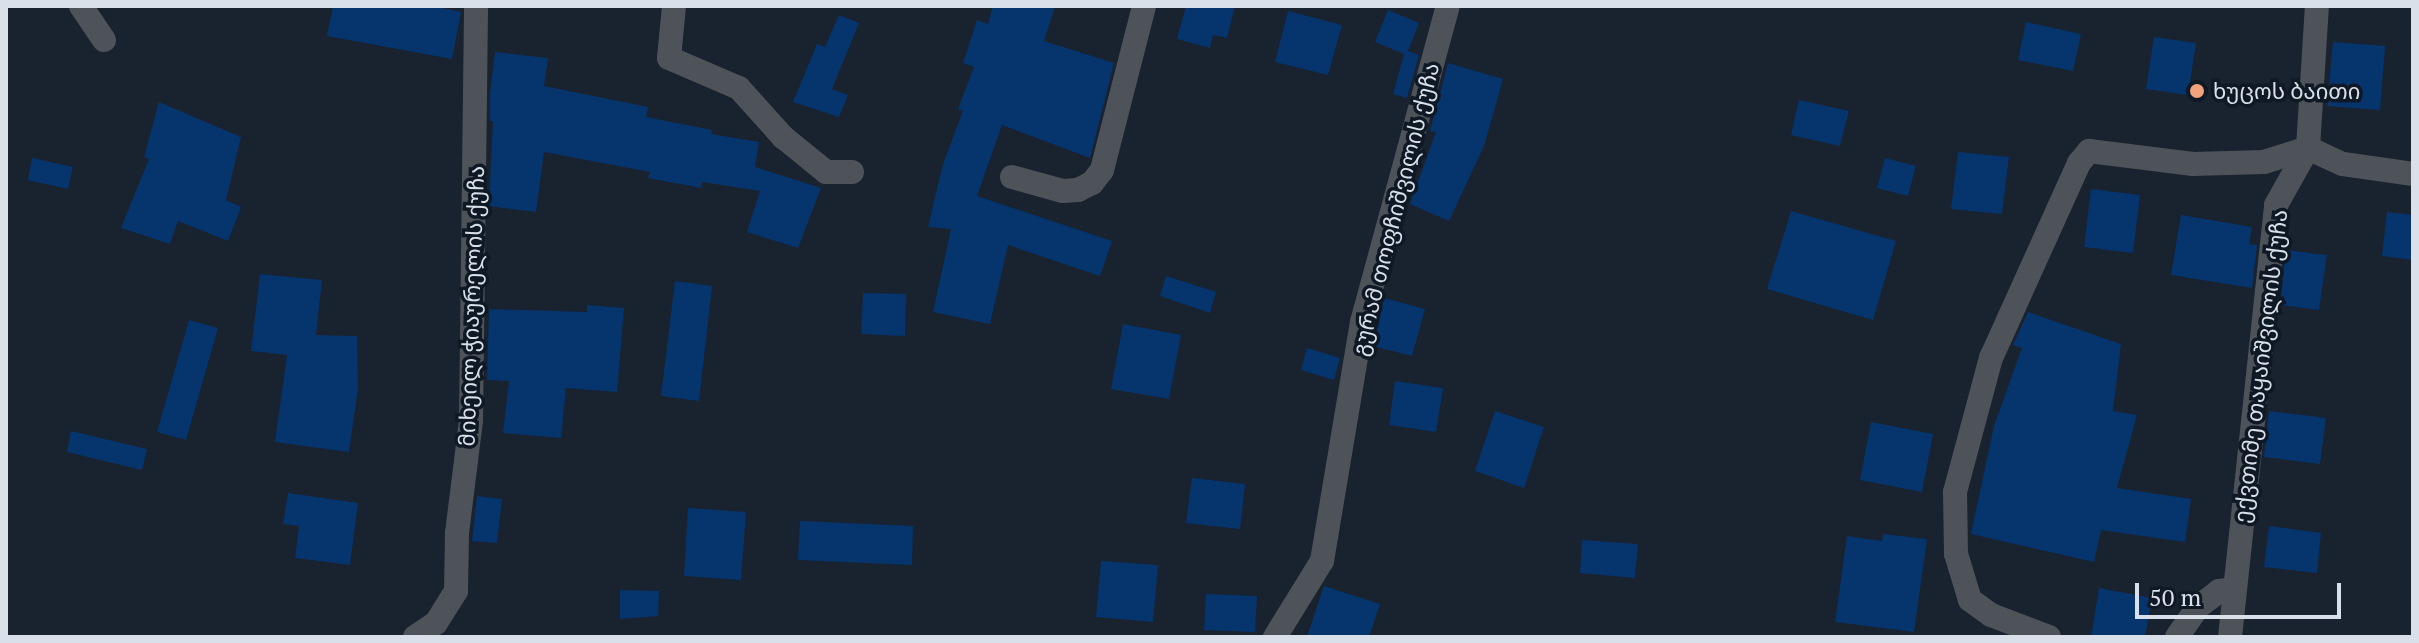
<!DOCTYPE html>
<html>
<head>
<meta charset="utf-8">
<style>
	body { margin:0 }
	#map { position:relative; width:2419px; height:643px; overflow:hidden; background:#19222f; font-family:"PT Serif","Noto Sans Georgian",serif }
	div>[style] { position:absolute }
	.building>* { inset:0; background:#06346d }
	.minor>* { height:24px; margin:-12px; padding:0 12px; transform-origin:12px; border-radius:12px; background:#4e5359 }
	.dots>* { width:22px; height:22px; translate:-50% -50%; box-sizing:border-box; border:4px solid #0f1825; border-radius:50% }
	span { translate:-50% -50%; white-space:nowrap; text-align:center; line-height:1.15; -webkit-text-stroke:7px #0f1825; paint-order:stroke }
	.poi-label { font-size:22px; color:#d9e0e9 }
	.left { translate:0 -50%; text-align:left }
	.street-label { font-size:22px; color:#d9e0e9 }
	.frame { position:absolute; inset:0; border:8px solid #d9e0e9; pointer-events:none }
	.scale { position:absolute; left:2135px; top:583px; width:206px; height:36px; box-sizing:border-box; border:4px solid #d9e0e9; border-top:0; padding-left:10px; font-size:24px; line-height:28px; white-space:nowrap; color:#d9e0e9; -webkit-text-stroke:6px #0f1825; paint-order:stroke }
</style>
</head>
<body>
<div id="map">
	<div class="building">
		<i style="clip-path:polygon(333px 6px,432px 6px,461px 12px,452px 59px,327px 36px)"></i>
		<i style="clip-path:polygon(993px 6px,1055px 6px,1044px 41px,1114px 63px,1090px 158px,1002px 125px,977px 196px,1112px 241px,1100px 276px,1008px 245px,990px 324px,933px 312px,951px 229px,928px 227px,943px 164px,963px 111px,958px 109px,974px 67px,963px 63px,977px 20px,988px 24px)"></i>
		<i style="clip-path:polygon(1186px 6px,1235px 6px,1227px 38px,1213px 35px,1210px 48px,1177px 39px)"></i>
		<i style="clip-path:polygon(1388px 10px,1419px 23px,1408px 51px,1419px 55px,1407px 98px,1393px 94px,1404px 54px,1375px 42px)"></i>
		<i style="clip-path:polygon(1288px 11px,1342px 25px,1328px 75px,1275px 62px)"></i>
		<i style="clip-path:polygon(839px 15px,859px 23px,832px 89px,848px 95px,839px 117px,793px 102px,817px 44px,825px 47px)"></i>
		<i style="clip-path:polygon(2026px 22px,2081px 34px,2073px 71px,2018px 60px)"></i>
		<i style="clip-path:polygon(2154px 37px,2196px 43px,2188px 95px,2146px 89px)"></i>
		<i style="clip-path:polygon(2333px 42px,2385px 46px,2380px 110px,2327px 106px)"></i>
		<i style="clip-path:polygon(495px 52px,548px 58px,544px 86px,648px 107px,646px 117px,712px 130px,711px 134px,759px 142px,755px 167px,821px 188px,798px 248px,747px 232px,760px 191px,702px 182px,701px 188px,648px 178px,650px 172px,544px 152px,536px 212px,489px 206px,493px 121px,490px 121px,490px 94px)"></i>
		<i style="clip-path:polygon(1448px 63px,1503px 79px,1484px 146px,1449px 221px,1410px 204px,1436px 132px,1430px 131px)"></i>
		<i style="clip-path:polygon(1799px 100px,1849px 111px,1840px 146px,1791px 135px)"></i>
		<i style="clip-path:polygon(159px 102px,241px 137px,226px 200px,241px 207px,228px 241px,178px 221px,170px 244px,121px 228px,149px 159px,144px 157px)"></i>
		<i style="clip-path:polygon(1958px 152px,2009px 157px,2002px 214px,1951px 209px)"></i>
		<i style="clip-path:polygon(32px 158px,73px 167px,68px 189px,28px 180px)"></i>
		<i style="clip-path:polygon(1885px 158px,1916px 166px,1908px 196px,1877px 188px)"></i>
		<i style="clip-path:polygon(2091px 189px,2140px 195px,2133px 253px,2084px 247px)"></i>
		<i style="clip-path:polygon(1791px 211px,1896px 241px,1873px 320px,1767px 289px)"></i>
		<i style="clip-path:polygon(2387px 212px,2413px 215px,2413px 260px,2382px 256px)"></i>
		<i style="clip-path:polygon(2181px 215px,2252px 227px,2249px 244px,2257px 245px,2252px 288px,2171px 275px)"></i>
		<i style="clip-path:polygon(2286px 250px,2327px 255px,2319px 310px,2280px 305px)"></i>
		<i style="clip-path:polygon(260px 274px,322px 280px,316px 335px,357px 336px,358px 388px,349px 452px,275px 442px,287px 355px,251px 351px)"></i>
		<i style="clip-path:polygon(1166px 276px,1216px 292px,1210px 313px,1160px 296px)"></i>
		<i style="clip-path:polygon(675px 281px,712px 286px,699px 401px,661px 396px)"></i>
		<i style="clip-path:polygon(863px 293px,906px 294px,905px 336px,861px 334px)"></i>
		<i style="clip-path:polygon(1384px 298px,1425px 309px,1412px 356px,1373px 346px)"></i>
		<i style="clip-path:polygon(587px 305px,624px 308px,617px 392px,566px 388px,561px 438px,503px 433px,509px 381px,487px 380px,489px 309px,587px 312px)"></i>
		<i style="clip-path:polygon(2028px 312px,2121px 344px,2113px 411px,2137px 415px,2117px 488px,2191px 499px,2185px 542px,2101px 530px,2094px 562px,1971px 534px,1994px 426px,2022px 348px,2013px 345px)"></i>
		<i style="clip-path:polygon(189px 320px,218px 328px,186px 440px,157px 432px)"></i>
		<i style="clip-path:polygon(1123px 324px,1181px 335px,1169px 399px,1111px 389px)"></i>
		<i style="clip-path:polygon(1307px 348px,1340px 358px,1334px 380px,1301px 370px)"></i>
		<i style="clip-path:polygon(1395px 381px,1443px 388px,1436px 432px,1389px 425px)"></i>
		<i style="clip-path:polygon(1495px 411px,1544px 427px,1524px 488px,1475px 471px)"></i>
		<i style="clip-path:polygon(2269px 411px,2326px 418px,2320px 464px,2264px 457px)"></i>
		<i style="clip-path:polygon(1871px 422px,1933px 434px,1922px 492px,1860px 480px)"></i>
		<i style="clip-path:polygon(71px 431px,147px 449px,142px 470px,67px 452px)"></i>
		<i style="clip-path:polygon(1192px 478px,1245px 484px,1240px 529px,1186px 523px)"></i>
		<i style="clip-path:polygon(288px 493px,358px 503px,350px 565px,295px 558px,299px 526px,283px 524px)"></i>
		<i style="clip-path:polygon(477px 496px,502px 499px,497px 543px,472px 541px)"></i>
		<i style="clip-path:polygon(688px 508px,746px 512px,741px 580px,684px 576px)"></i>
		<i style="clip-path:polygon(800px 521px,913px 526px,912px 565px,798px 560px)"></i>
		<i style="clip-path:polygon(2269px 526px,2321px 533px,2317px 573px,2264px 567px)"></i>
		<i style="clip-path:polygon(1883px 534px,1927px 539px,1914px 632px,1835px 622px,1847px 536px,1882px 541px)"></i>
		<i style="clip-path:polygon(1582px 540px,1638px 544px,1635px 578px,1580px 573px)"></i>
		<i style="clip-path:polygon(1101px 561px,1158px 565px,1153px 622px,1096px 617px)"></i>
		<i style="clip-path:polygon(1324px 586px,1380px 604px,1369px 637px,1307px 637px)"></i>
		<i style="clip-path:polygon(2099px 588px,2152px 598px,2145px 637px,2091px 637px)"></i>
		<i style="clip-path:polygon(620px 590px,659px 591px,658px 616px,620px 619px)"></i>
		<i style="clip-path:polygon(1206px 594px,1257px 596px,1255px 632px,1204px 630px)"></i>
	</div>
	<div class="minor">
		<i style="left:81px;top:6px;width:41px;rotate:55.9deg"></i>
		<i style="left:674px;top:6px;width:52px;rotate:95.5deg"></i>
		<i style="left:669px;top:58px;width:76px;rotate:23.2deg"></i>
		<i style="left:739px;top:88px;width:66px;rotate:48.1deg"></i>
		<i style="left:783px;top:137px;width:55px;rotate:39.1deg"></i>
		<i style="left:826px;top:172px;width:26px"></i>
		<i style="left:1012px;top:177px;width:53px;rotate:15.4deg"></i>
		<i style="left:1063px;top:191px;width:15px;rotate:-4deg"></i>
		<i style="left:1078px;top:190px;width:16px;rotate:-27deg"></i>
		<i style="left:1092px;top:183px;width:16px;rotate:-52deg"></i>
		<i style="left:1102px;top:170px;width:169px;rotate:-75.6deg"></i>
		<i style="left:415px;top:637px;width:25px;rotate:-34deg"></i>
		<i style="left:436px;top:623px;width:38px;rotate:-58deg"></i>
		<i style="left:456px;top:591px;width:58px;rotate:-89deg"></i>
		<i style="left:457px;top:533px;width:114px;rotate:-82.9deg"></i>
		<i style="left:471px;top:420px;width:414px;rotate:-89.3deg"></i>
		<i style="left:1275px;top:637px;width:89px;rotate:-58.3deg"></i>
		<i style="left:1322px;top:561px;width:242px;rotate:-80.5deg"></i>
		<i style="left:1362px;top:322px;width:327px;rotate:-74.8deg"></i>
		<i style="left:2049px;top:637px;width:62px;rotate:-159.2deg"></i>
		<i style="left:1991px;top:615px;width:26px;rotate:-144deg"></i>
		<i style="left:1970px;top:600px;width:48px;rotate:-106.9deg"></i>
		<i style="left:1956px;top:554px;width:62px;rotate:-90.9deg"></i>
		<i style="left:1955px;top:492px;width:139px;rotate:-75deg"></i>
		<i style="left:1991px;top:358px;width:214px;rotate:-65.7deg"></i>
		<i style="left:2079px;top:163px;width:16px;rotate:-50deg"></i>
		<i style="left:2089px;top:151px;width:105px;rotate:7.1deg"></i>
		<i style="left:2193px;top:164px;width:71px;rotate:-1.6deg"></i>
		<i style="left:2264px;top:162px;width:46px;rotate:-17.7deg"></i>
		<i style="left:2308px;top:148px;width:38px;rotate:25deg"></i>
		<i style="left:2343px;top:164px;width:71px;rotate:8.1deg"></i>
		<i style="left:2177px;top:637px;width:37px;rotate:-55deg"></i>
		<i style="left:2198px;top:607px;width:26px;rotate:-37deg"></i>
		<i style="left:2219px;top:591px;width:16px;rotate:-7deg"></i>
		<i style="left:2230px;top:637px;width:434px;rotate:-83.9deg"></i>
		<i style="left:2276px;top:205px;width:65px;rotate:-60.7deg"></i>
		<i style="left:2308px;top:148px;width:142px;rotate:-86.4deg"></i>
	</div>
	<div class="dots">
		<i style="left:2197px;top:91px;background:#f0a27a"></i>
	</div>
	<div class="poi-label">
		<span class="left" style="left:2213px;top:91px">ხუცოს ბაითი</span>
	</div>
	<div class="street-label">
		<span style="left:1395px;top:209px;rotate:-76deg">გურამ თოფჩიშვილის ქუჩა</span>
		<span style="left:471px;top:306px;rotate:-88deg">მიხეილ ჭიაურელის ქუჩა</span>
		<span style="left:2260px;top:366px;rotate:-83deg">ექვთიმე თაყაიშვილის ქუჩა</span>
	</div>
	<div class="frame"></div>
	<div class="scale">50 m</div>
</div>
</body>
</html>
